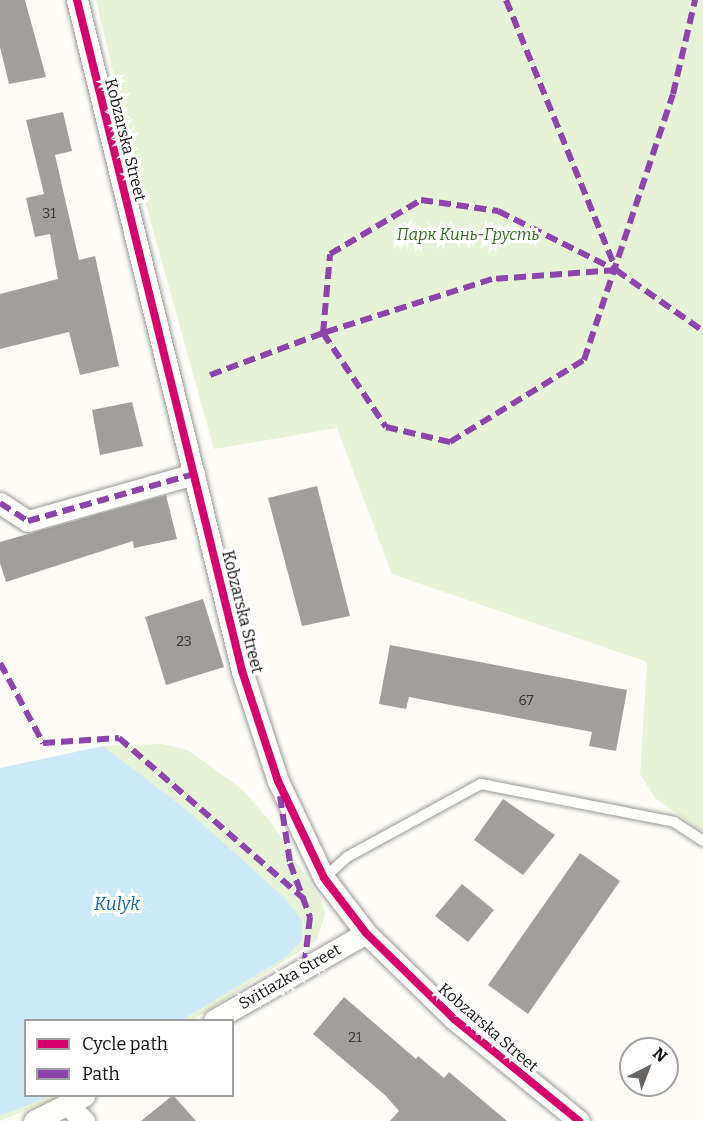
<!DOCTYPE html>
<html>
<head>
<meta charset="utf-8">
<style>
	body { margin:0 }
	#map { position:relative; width:703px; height:1121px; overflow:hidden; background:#fdfcf7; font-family:Bitter,serif }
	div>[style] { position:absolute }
	.green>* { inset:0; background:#e7f3d7 }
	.water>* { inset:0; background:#cde8f7 }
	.building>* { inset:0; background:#a19f9c }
	.roads { filter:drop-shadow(0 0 2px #979795) drop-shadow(0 0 2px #979795) }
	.service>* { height:10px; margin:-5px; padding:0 5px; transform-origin:5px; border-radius:5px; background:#fffffe }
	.minor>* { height:21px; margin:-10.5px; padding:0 10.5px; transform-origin:10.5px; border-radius:10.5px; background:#fffffe }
	.quiet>* { height:6px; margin-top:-3px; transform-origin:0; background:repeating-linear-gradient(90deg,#8e44ad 0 12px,transparent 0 18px) }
	.cycleway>* { height:8px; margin:-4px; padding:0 4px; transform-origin:4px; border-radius:4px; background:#d6006c }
	span { translate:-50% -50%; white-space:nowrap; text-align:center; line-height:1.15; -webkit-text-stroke:6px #fff; paint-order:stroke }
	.number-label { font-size:14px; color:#353434 }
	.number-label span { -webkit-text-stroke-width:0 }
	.street-label { font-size:16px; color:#111 }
	.park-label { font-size:16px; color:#2f6b1f; font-style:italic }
	.water-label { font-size:18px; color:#1768a6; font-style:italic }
	.legend { position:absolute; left:24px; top:1019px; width:210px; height:78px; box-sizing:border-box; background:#fff; border:2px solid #a0a0a0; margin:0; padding:8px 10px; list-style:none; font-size:18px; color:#111 }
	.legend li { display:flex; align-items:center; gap:12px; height:30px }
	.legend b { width:30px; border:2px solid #a0a0a0 }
	.north { position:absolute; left:619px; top:1037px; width:60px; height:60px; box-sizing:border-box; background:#fff; border:2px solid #a0a0a0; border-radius:50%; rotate:42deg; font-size:16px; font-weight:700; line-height:24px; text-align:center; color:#111 }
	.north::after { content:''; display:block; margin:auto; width:21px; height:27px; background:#646362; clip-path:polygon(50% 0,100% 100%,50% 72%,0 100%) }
</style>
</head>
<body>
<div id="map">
	<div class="green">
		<i style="clip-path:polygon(96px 0,703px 0,703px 832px,656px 799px,640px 774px,647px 662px,392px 574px,337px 428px,214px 449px,136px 169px)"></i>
		<i style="clip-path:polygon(162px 744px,188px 750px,243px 790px,273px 825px,321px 900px,325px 914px,317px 940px,193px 1020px,182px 1020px,286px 957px,188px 811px,103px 746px)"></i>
		<i style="clip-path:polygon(50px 1096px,60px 1096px,0 1121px,0 1116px)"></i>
	</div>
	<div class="water">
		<i style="clip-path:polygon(103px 746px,188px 811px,287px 900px,302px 921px,302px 940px,286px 957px,182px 1020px,26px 1020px,26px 1096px,50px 1096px,0 1116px,0 768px)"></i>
	</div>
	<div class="building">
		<i style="clip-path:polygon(0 0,25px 0,46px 77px,9px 84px,0 47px)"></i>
		<i style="clip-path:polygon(63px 112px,72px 151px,55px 155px,79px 260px,95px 256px,119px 366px,80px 375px,69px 332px,0 349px,0 294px,58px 279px,50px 234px,35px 237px,26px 198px,44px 194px,26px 120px)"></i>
		<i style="clip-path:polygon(132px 402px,143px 446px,100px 455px,92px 410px)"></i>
		<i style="clip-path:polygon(317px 486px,350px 616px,302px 626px,268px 498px)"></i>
		<i style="clip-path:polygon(166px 495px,177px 539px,134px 548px,133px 541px,6px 582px,0 563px,0 542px)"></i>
		<i style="clip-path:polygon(203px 599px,224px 667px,166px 685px,145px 617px)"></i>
		<i style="clip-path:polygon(390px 645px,627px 690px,616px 751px,589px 746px,592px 732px,409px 697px,406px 709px,379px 704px)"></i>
		<i style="clip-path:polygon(503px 799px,555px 835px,523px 875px,474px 840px)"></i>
		<i style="clip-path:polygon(580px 853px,620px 881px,528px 1014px,488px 985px)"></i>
		<i style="clip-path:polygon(462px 884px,494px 910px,468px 942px,435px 916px)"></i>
		<i style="clip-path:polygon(344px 997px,416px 1059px,418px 1056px,444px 1078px,449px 1072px,507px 1121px,390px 1121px,399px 1111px,385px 1095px,313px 1034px)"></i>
		<i style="clip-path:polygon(173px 1095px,196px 1121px,141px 1121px)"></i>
	</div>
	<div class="roads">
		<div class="service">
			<i style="left:324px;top:878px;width:31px;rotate:-42deg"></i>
			<i style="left:347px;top:857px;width:153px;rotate:-28.6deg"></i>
			<i style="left:481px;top:784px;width:197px;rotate:11.1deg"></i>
			<i style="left:674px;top:822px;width:35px;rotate:33deg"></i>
		</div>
		<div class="minor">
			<i style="left:77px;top:0;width:691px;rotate:76.18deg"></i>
			<i style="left:242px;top:671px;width:116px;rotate:71.9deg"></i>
			<i style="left:278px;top:781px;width:107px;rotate:64.6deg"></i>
			<i style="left:324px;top:878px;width:69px;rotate:52.6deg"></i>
			<i style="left:366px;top:933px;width:123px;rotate:44.3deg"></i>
			<i style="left:454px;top:1019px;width:161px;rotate:39.2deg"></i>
			<i style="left:0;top:503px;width:33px;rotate:33deg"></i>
			<i style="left:28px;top:521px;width:173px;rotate:-15.8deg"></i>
			<i style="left:214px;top:1020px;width:175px;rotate:-29.8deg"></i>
			<i style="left:68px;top:1105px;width:23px;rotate:45deg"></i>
			<i style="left:34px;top:1121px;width:56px;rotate:-26.6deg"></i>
		</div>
	</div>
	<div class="quiet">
		<i style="left:506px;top:0;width:292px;rotate:67.8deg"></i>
		<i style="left:616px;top:270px;width:124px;rotate:175.8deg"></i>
		<i style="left:492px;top:279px;width:177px;rotate:162.3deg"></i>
		<i style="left:323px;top:333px;width:79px;rotate:-84.9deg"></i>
		<i style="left:330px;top:254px;width:106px;rotate:-30.7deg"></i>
		<i style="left:421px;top:200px;width:78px;rotate:8.1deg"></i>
		<i style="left:498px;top:211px;width:132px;rotate:26.6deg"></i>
		<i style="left:616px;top:270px;width:106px;rotate:35deg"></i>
		<i style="left:210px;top:375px;width:121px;rotate:-20.4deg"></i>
		<i style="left:323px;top:333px;width:113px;rotate:56.2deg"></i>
		<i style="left:386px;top:427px;width:66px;rotate:13.2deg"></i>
		<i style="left:450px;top:442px;width:157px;rotate:-31.5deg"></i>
		<i style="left:584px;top:360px;width:280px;rotate:-71.5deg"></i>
		<i style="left:673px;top:94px;width:97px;rotate:-76.8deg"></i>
		<i style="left:0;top:503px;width:33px;rotate:33deg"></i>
		<i style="left:28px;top:521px;width:173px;rotate:-15.8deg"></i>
		<i style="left:0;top:663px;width:91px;rotate:61.7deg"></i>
		<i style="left:43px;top:743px;width:76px;rotate:-3.8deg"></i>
		<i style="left:119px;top:738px;width:245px;rotate:41deg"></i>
		<i style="left:280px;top:796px;width:68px;rotate:81.5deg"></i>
		<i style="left:290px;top:863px;width:58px;rotate:69.7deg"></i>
		<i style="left:310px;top:917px;width:52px;rotate:96.6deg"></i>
	</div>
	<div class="cycleway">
		<i style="left:77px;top:0;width:691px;rotate:76.18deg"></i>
		<i style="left:242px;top:671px;width:116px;rotate:71.9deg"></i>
		<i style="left:278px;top:781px;width:107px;rotate:64.6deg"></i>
		<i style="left:324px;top:878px;width:69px;rotate:52.6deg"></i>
		<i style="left:366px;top:933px;width:123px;rotate:44.3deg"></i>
		<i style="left:454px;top:1019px;width:161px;rotate:39.2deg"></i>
	</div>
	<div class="number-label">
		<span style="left:49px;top:214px">31</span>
		<span style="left:184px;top:642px">23</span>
		<span style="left:526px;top:701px">67</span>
		<span style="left:355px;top:1038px">21</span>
	</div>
	<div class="street-label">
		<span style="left:125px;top:140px;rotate:76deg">Kobzarska Street</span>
		<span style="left:242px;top:612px;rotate:76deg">Kobzarska Street</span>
		<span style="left:290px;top:977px;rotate:-30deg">Svitiazka Street</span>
		<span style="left:488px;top:1028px;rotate:41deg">Kobzarska Street</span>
	</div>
	<div class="park-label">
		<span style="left:468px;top:235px">Парк Кинь-Грусть</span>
	</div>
	<div class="water-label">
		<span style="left:117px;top:904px">Kulyk</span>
	</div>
	<ul class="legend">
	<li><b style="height:8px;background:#d6006c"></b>Cycle path</li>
	<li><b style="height:8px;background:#8e44ad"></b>Path</li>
	</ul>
	<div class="north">N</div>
</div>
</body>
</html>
